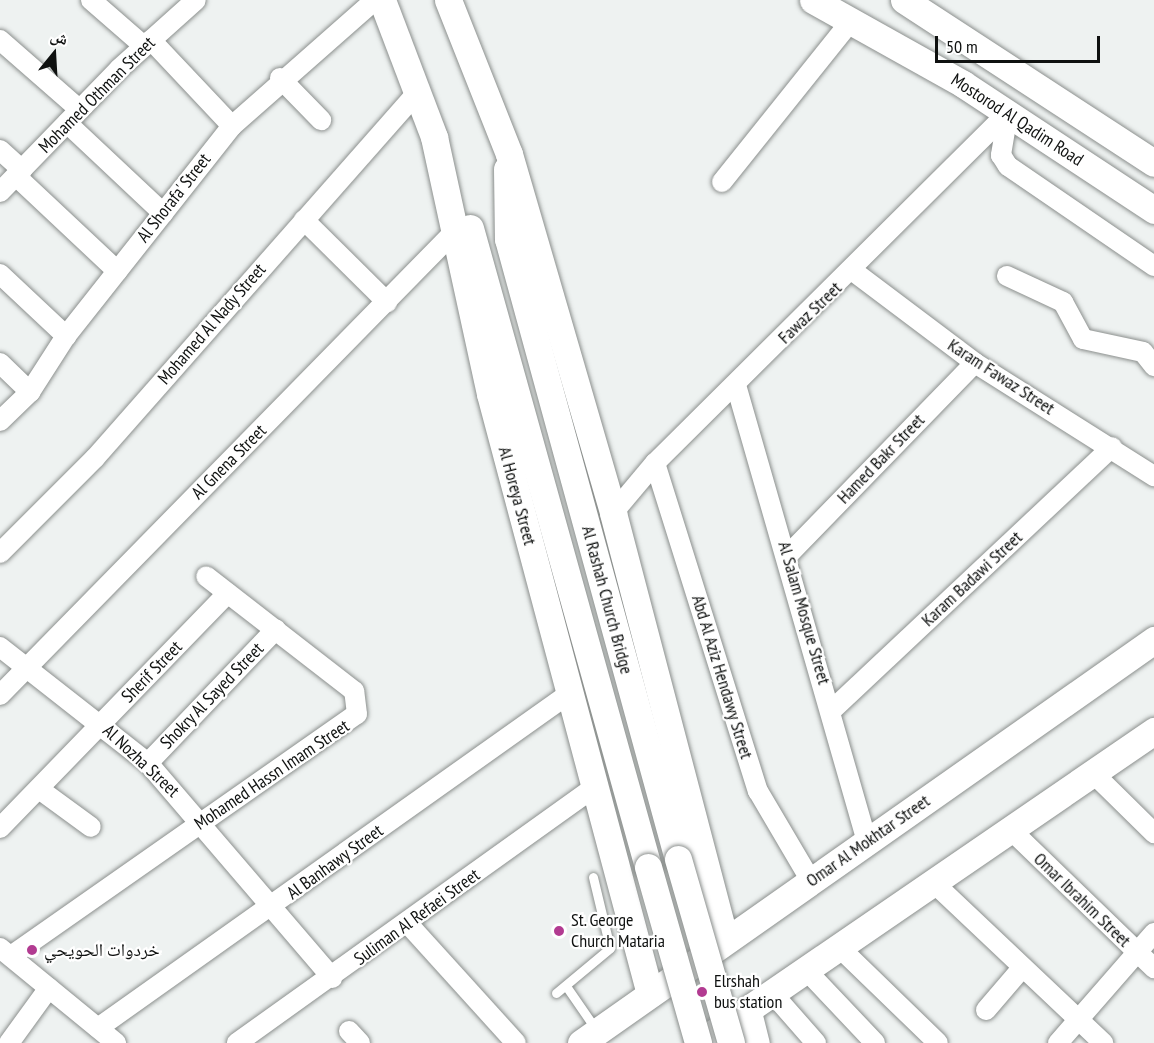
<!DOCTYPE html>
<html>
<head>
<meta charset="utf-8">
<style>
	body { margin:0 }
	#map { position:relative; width:1154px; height:1043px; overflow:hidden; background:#eef2f1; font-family:"PT Sans Narrow","Noto Naskh Arabic",sans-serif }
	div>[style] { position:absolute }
	.roads { filter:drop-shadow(0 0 2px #8b8f8d) drop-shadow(0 0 2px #8b8f8d) }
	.lane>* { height:9px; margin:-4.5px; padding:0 4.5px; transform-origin:4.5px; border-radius:4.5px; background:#fff }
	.street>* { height:20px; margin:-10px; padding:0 10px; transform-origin:10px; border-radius:10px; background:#fff }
	.secondary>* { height:27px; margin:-13.5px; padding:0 13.5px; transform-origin:13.5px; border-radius:13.5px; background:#fff }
	.bridges { filter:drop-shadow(0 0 2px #8b8f8d) drop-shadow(0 0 2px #8b8f8d) }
	.secondary-bridge>* { height:27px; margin:-13.5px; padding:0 13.5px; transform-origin:13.5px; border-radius:13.5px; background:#fff }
	.dots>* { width:16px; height:16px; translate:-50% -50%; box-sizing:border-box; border:3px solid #fff; border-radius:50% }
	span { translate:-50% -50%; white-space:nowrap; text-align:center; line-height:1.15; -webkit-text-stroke:4.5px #fff; paint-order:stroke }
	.street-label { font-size:18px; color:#0f1110 }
	.poi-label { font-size:18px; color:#0f1110 }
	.left { translate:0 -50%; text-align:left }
	.north { position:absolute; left:24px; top:24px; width:60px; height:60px; -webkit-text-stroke:4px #fff; paint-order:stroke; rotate:18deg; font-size:16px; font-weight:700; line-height:24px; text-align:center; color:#0f1110 }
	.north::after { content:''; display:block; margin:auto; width:21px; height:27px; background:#0f1110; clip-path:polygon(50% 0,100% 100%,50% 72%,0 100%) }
	.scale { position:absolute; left:935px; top:36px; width:165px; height:27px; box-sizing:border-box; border:3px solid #0f1110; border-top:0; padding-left:8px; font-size:18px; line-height:21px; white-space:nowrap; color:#0f1110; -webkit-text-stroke:4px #fff; paint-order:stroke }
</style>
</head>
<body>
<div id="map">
	<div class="roads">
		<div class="lane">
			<i style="left:566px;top:986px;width:55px;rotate:55.4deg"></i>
			<i style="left:556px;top:993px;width:70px;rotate:-39.8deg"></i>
			<i style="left:610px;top:948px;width:73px;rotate:-103.5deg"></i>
		</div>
		<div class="street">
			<i style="left:91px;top:0;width:70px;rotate:41deg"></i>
			<i style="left:0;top:40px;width:106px;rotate:41.2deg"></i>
			<i style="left:151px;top:40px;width:118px;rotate:46.7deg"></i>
			<i style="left:280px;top:78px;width:59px;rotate:45.7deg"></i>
			<i style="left:1008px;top:113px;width:43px;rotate:99.5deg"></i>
			<i style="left:1001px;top:155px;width:13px;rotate:58deg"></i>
			<i style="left:1008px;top:166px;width:177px;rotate:34.4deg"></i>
			<i style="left:67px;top:123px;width:132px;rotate:43.2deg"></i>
			<i style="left:0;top:150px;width:30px;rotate:42deg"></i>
			<i style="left:16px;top:176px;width:139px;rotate:43.2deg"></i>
			<i style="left:722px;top:182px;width:208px;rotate:-51.3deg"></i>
			<i style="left:0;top:192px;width:171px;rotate:-45.9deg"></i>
			<i style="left:119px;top:69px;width:103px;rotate:-41.9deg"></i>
			<i style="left:304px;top:220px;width:117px;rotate:44.7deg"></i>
			<i style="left:853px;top:271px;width:153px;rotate:37deg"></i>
			<i style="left:975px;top:363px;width:212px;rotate:32.3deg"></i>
			<i style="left:0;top:274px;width:91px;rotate:43.2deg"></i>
			<i style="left:1007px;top:276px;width:62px;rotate:24.9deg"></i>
			<i style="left:1063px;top:302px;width:42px;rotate:61.6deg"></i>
			<i style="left:1083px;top:339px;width:61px;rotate:12.2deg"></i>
			<i style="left:1143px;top:352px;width:18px;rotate:52deg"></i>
			<i style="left:0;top:363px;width:42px;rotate:44deg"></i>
			<i style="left:736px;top:385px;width:475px;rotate:74deg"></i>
			<i style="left:0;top:421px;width:42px;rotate:-44deg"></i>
			<i style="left:30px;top:392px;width:67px;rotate:-57.3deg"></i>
			<i style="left:66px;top:336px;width:268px;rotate:-51.7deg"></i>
			<i style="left:232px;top:126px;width:191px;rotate:-41.4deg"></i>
			<i style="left:655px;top:463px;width:344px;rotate:72.6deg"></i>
			<i style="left:758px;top:791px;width:104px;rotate:59.5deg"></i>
			<i style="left:613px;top:513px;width:65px;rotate:-50deg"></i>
			<i style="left:655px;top:463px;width:497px;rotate:-44.8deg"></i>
			<i style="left:0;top:553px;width:134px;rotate:-45deg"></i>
			<i style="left:95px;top:458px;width:490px;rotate:-48.6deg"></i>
			<i style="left:788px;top:555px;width:268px;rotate:-45.8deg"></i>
			<i style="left:0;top:647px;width:188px;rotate:38.1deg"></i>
			<i style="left:148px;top:763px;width:283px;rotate:49.4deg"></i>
			<i style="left:0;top:695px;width:653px;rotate:-45.56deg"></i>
			<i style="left:832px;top:710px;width:384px;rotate:-43.2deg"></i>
			<i style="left:148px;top:763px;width:185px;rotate:-46.3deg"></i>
			<i style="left:1093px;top:773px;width:86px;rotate:44.5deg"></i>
			<i style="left:39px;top:789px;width:64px;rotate:36.2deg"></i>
			<i style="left:0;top:828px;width:327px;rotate:-45.9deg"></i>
			<i style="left:1011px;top:830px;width:199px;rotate:44deg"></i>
			<i style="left:934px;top:883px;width:233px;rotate:43.4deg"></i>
			<i style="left:409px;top:925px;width:159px;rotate:47.8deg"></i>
			<i style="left:0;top:948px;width:150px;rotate:39.3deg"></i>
			<i style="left:840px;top:948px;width:136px;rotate:44.1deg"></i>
			<i style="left:11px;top:956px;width:422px;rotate:-35deg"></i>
			<i style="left:357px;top:714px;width:23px;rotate:-97deg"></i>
			<i style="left:354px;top:691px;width:187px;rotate:-142.2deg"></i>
			<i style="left:807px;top:971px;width:99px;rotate:46.6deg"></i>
			<i style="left:773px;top:994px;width:65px;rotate:48.7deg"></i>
			<i style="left:986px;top:1010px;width:55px;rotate:-49.4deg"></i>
			<i style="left:98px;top:1028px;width:579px;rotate:-35.37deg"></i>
			<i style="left:349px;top:1031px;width:16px;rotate:47deg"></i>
			<i style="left:9px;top:1043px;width:68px;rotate:-54deg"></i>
			<i style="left:237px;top:1043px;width:440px;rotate:-35.6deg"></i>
			<i style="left:1058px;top:1043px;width:146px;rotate:-48.9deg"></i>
		</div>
		<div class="secondary">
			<i style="left:382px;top:0;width:147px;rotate:69.2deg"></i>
			<i style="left:434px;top:137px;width:263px;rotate:77.7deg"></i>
			<i style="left:490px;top:394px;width:621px;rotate:75.07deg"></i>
			<i style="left:448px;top:0;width:166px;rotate:68.4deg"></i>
			<i style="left:509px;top:154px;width:374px;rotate:73.8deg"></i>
			<i style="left:613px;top:513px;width:442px;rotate:75.3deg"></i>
			<i style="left:813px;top:0;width:172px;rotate:29.2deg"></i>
			<i style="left:963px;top:84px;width:229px;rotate:33.4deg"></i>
			<i style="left:904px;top:0;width:298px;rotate:33.1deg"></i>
			<i style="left:507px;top:169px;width:70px;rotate:89.2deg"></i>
			<i style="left:508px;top:239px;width:643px;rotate:74.67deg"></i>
			<i style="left:470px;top:228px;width:663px;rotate:74.43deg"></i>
			<i style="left:748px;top:1012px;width:32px;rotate:76deg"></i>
			<i style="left:581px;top:1043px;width:701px;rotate:-35.12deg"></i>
			<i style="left:699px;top:1043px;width:552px;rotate:-34.44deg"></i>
		</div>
	</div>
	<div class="bridges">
		<div class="secondary-bridge">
			<i style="left:678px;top:859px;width:191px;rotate:73.9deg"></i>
			<i style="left:648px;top:867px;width:183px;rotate:74.1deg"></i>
		</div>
	</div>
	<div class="dots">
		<i style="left:559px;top:931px;background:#b23b91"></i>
		<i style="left:32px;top:950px;background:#b23b91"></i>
		<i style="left:702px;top:992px;background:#b23b91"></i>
	</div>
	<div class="street-label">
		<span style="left:97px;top:95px;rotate:-45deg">Mohamed Othman Street</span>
		<span style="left:1017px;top:120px;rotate:33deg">Mostorod Al Qadim Road</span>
		<span style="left:174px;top:198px;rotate:-52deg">Al Shorafa' Street</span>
		<span style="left:810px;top:313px;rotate:-44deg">Fawaz Street</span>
		<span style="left:212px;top:324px;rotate:-49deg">Mohamed Al Nady Street</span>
		<span style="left:1001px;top:377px;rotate:33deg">Karam Fawaz Street</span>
		<span style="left:881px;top:459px;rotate:-46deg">Hamed Bakr Street</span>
		<span style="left:229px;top:462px;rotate:-45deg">Al Gnena Street</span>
		<span style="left:517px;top:496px;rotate:75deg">Al Horeya Street</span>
		<span style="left:972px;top:579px;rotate:-43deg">Karam Badawi Street</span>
		<span style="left:607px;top:600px;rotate:75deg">Al Rashah Church Bridge</span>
		<span style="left:804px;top:613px;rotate:74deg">Al Salam Mosque Street</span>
		<span style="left:152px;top:672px;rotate:-46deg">Sherif Street</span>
		<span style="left:722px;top:677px;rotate:73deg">Abd Al Aziz Hendawy Street</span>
		<span style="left:212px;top:696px;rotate:-46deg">Shokry Al Sayed Street</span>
		<span style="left:141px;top:761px;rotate:43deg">Al Nozha Street</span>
		<span style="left:272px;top:775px;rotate:-34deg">Mohamed Hassn Imam Street</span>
		<span style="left:868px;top:841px;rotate:-35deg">Omar Al Mokhtar Street</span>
		<span style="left:335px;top:862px;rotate:-36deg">Al Banhawy Street</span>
		<span style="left:1082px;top:900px;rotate:44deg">Omar Ibrahim Street</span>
		<span style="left:417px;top:917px;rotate:-36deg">Suliman Al Refaei Street</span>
	</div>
	<div class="poi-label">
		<span class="left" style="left:571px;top:931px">St. George<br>Church Mataria</span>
		<span class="left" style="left:44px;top:950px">خردوات الحويحي</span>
		<span class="left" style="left:714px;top:992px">Elrshah<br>bus station</span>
	</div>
	<div class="north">ش</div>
	<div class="scale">50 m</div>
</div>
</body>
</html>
